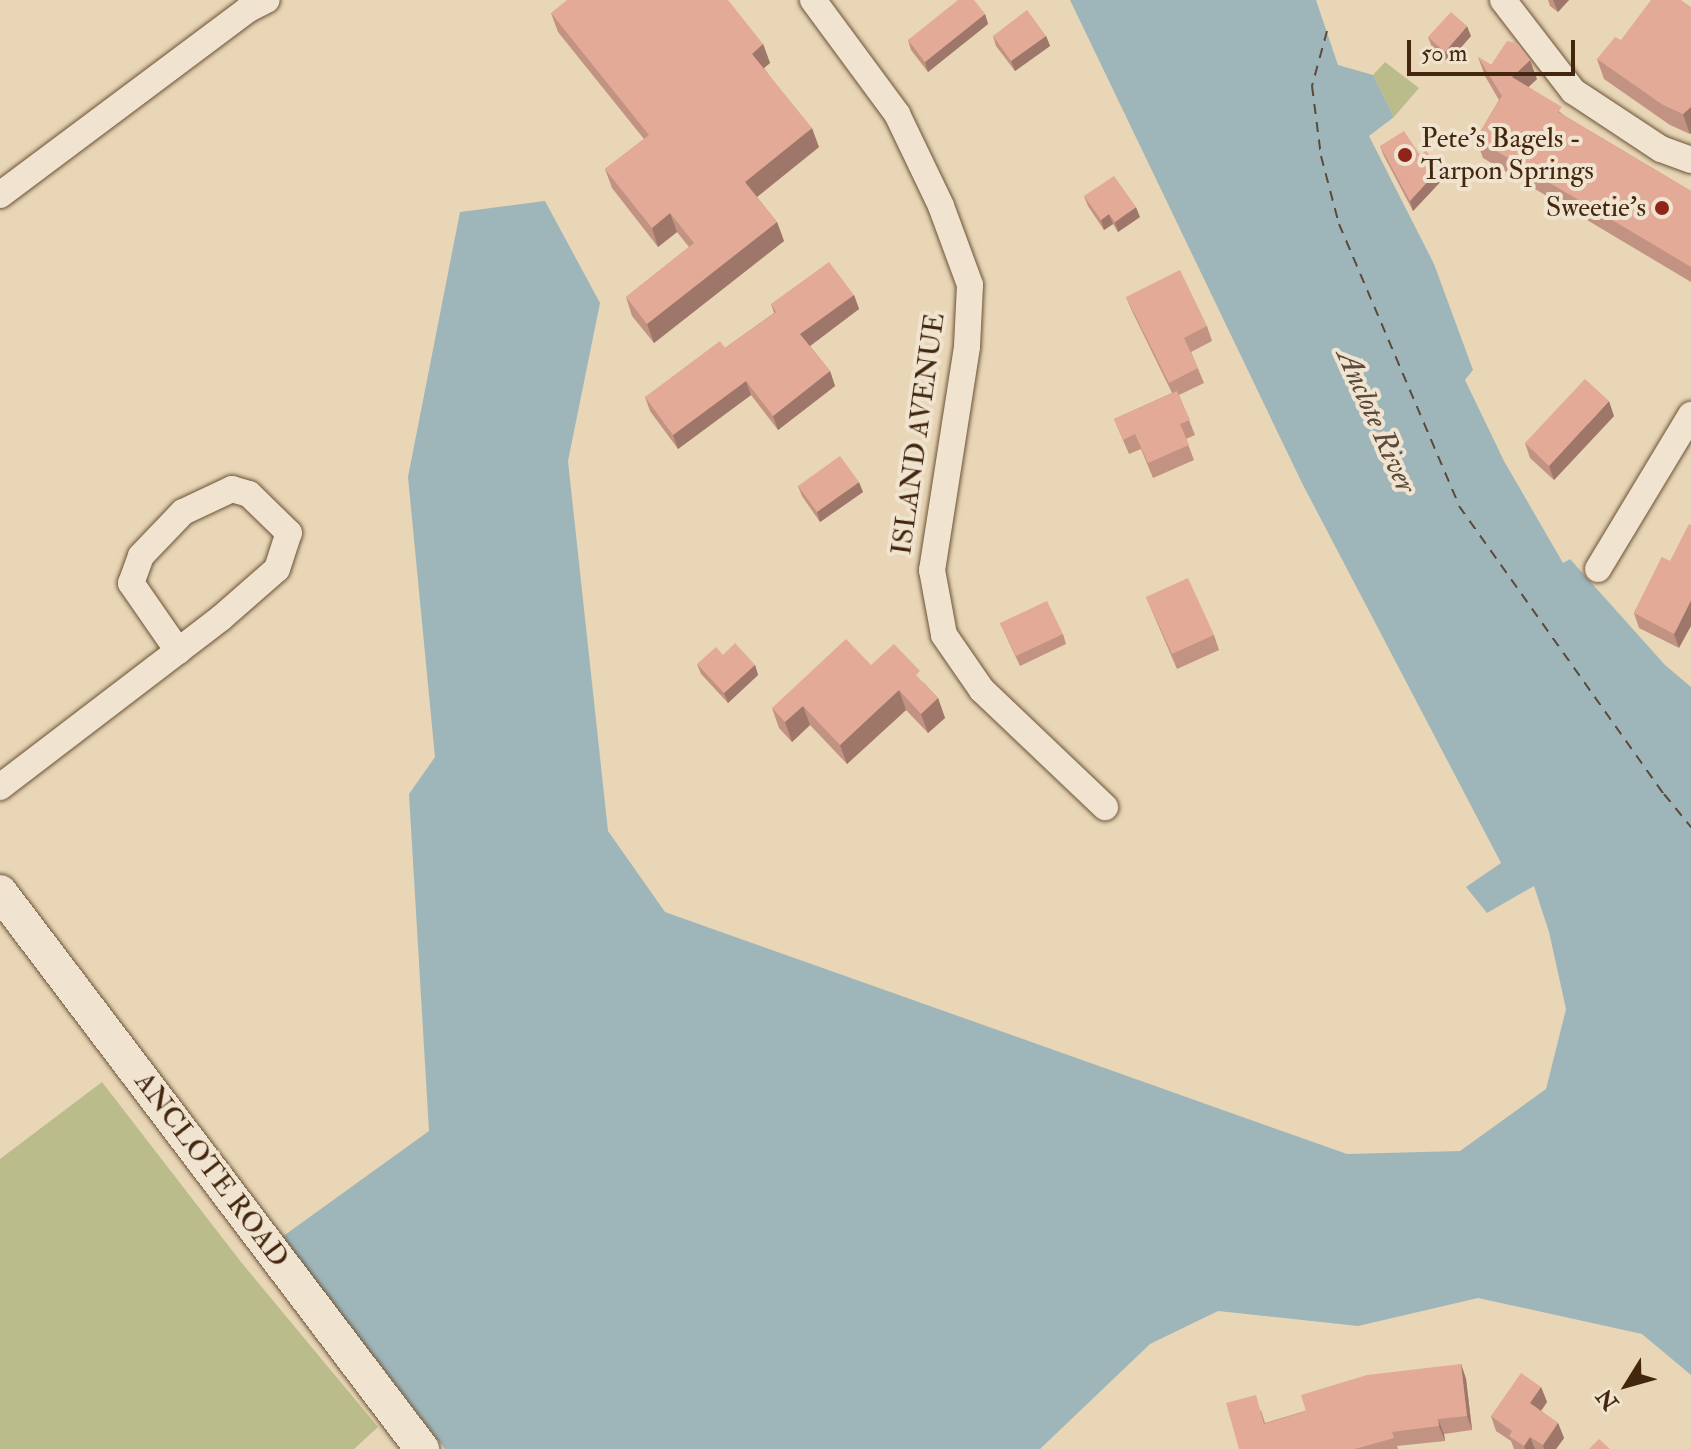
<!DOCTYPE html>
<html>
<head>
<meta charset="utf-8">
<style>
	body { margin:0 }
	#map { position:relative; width:1691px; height:1449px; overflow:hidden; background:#e8d6b6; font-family:"IM FELL Double Pica",serif }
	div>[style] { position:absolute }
	.green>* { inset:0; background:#babd8b }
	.water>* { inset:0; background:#9eb6ba }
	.ferry>* { height:2px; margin-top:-1px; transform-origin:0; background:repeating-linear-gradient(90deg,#5a4a39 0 10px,transparent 0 18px) }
	.roads { filter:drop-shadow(0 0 2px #6c5238) drop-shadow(0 0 2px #6c5238) }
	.minor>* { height:26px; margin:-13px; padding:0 13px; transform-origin:13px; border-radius:13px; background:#f0e4d0 }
	.tertiary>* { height:34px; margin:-17px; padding:0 17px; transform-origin:17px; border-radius:17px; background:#f0e4d0 }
	.wall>* { inset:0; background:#c29282 }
	.shaded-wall>* { inset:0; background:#9e776a }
	.building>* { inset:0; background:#e2aa97 }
	.dots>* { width:22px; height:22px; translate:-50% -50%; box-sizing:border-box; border:4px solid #f0e4d0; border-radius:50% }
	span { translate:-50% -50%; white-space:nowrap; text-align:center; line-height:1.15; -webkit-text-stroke:8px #f0e4d0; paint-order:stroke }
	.poi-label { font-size:28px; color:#43260e }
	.left { translate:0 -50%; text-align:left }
	.right { translate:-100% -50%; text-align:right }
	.street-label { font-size:28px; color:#43260e }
	.water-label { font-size:30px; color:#5a4a39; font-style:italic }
	.north { position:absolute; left:1587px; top:1345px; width:80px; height:80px; -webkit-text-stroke:6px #f0e4d0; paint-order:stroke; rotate:233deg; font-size:22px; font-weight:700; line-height:32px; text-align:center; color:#43260e }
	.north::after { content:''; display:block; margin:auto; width:28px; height:36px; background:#43260e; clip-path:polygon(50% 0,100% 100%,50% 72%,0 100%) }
	.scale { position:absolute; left:1407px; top:40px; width:168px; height:36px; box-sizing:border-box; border:4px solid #43260e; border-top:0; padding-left:10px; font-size:24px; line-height:28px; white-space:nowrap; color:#43260e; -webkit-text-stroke:6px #f0e4d0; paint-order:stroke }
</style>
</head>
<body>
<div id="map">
	<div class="green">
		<i style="clip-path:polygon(1385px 62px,1419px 88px,1394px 117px,1373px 75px)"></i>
		<i style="clip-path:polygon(102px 1082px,241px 1262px,378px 1427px,354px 1449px,0 1449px,0 1159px)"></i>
	</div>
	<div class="water">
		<i style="clip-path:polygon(1070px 0,1316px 0,1338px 65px,1373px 75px,1394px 117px,1369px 136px,1434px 264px,1473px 370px,1465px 380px,1504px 461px,1563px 563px,1570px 559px,1665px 665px,1691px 687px,1691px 1375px,1642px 1334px,1478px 1298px,1358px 1326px,1218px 1311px,1150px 1344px,1040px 1449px,445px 1449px,282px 1237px,429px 1131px,409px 794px,435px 757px,408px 477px,460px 212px,545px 201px,600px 303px,568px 461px,608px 831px,665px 912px,1347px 1154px,1460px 1151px,1546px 1089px,1566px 1009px,1549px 932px,1534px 886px,1487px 913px,1466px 887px,1501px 863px,1302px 483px)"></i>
	</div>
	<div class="ferry">
		<i style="left:1327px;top:31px;width:57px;rotate:105.3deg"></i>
		<i style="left:1312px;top:86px;width:71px;rotate:82.7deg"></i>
		<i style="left:1321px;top:156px;width:70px;rotate:75.2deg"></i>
		<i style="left:1339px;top:224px;width:306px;rotate:66.9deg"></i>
		<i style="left:1459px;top:506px;width:354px;rotate:54.6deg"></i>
		<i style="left:1664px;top:794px;width:43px;rotate:50.7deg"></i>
	</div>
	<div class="roads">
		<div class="minor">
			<i style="left:813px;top:0;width:142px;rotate:53.6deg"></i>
			<i style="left:897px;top:114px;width:102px;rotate:64.4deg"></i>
			<i style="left:941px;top:206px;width:84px;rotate:69.8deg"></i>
			<i style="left:970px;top:285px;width:62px;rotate:92.8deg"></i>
			<i style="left:967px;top:347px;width:226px;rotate:98.9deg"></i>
			<i style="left:932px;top:570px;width:66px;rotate:79.5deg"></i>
			<i style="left:944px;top:635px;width:67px;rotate:55.4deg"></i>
			<i style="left:982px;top:690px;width:170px;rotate:43.6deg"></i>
			<i style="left:1503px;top:0;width:115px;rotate:52.4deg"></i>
			<i style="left:1573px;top:91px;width:105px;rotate:33.4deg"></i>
			<i style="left:1661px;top:149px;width:32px;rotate:20deg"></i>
			<i style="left:0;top:195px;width:309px;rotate:-36.8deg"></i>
			<i style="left:247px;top:10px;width:22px;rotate:-27deg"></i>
			<i style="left:1598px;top:569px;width:180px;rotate:-58.9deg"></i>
			<i style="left:0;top:787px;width:224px;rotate:-37.4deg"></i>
			<i style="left:178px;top:651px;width:54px;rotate:-37.5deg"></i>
			<i style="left:221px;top:618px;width:74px;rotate:-41.2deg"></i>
			<i style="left:277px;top:569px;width:38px;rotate:-72deg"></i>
			<i style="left:289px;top:533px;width:56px;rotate:-135.7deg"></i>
			<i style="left:249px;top:494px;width:18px;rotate:-164deg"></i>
			<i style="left:232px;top:489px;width:54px;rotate:154.9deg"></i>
			<i style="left:183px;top:512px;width:61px;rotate:133.7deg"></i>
			<i style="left:141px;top:556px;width:29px;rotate:110deg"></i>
			<i style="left:131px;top:583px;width:83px;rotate:55.3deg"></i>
		</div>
		<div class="tertiary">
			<i style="left:0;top:892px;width:699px;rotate:52.85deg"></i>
		</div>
	</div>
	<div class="wall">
		<i style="clip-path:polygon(1548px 0,1569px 0,1558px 12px,1550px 6px)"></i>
		<i style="clip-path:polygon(1691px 7px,1691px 133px,1690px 134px,1670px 125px,1604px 79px,1597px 59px,1621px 40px)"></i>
		<i style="clip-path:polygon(551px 13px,763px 44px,770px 63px,764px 68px,819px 147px,757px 197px,777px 222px,784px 241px,654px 343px,632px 316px,626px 297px,689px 247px,677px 232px,658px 247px,612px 188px,605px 169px,644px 139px,558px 32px)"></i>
		<i style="clip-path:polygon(985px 14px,988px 24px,928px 72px,911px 50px,908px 40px)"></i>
		<i style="clip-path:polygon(993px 36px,1046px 36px,1050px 46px,1015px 71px,996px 46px)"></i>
		<i style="clip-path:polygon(1471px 36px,1448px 62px,1432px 47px,1428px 37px)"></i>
		<i style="clip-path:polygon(1478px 57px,1491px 65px,1537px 79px,1528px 87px,1565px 116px,1691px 191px,1691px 282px,1483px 158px,1476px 139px,1499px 100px,1485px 76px)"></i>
		<i style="clip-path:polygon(1380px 146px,1420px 155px,1444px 178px,1413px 211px,1384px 156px)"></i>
		<i style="clip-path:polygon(1084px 196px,1140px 217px,1118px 232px,1113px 224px,1104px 230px,1088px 206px)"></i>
		<i style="clip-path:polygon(854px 295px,859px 309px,810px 346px,830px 371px,835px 386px,778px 430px,751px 395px,678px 449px,650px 411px,645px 397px,725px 348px,774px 313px,771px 304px)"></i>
		<i style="clip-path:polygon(1126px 297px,1207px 326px,1212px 341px,1191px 352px,1204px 383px,1179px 395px,1195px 435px,1186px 439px,1194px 460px,1153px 478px,1141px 449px,1129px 454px,1114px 419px,1172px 393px,1132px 311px)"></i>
		<i style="clip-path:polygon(1614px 416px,1554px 480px,1530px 458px,1525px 443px)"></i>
		<i style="clip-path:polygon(798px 486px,863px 492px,820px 522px,802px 496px)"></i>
		<i style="clip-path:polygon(1662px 557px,1679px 648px,1639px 628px,1634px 613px)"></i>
		<i style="clip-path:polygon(1146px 597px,1214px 635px,1219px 650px,1177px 669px)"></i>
		<i style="clip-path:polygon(1000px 623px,1063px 634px,1066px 644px,1020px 666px)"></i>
		<i style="clip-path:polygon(697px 664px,755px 665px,758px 675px,728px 703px,701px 674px)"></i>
		<i style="clip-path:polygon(871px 665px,924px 683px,938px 698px,945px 718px,928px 733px,906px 710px,847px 764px,810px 725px,792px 742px,779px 728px,772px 708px)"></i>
		<i style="clip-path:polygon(1461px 1364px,1466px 1379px,1472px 1430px,1444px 1434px,1445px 1441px,1397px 1446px,1398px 1449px,1239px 1449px,1261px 1410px,1265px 1423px)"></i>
		<i style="clip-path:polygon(1541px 1387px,1547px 1402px,1541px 1411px,1558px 1423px,1564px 1438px,1556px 1449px,1514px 1449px,1511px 1441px,1496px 1431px,1491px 1416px)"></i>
	</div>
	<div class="shaded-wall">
		<i style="clip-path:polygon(1553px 0,1569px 0,1558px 12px)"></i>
		<i style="clip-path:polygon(985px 14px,988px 24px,928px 72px,925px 62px)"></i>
		<i style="clip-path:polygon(1467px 26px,1471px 36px,1448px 62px,1445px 52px)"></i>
		<i style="clip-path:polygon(1046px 36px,1050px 46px,1015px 71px,1011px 61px)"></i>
		<i style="clip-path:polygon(763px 44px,770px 63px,759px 72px,752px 54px)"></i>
		<i style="clip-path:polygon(1530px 60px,1537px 79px,1519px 96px,1512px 77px)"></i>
		<i style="clip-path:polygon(1691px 107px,1691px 133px,1690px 134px,1683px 114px)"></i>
		<i style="clip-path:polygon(812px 128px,819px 147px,752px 201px,745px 182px)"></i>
		<i style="clip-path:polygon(1440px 168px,1444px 178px,1413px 211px,1410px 201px)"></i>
		<i style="clip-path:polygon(1136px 207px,1140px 217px,1118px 232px,1115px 222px)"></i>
		<i style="clip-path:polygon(670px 213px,677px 232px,658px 247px,652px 228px)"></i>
		<i style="clip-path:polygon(1109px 214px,1113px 224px,1104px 230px,1101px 220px)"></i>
		<i style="clip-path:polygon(777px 222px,784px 241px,654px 343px,647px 324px)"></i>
		<i style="clip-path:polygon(854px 295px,859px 309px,806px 349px,800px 334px)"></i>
		<i style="clip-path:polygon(830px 371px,835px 386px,778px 430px,773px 416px)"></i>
		<i style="clip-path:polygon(746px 381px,751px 395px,678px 449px,673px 435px)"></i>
		<i style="clip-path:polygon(1609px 401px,1614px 416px,1554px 480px,1549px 466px)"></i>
		<i style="clip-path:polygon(859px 482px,863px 492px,820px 522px,817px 512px)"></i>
		<i style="clip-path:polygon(1691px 600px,1691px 626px,1679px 648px,1674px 634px)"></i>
		<i style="clip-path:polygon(755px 665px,758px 675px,728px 703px,724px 693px)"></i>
		<i style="clip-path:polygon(899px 690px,906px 710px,847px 764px,840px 745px)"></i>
		<i style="clip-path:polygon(938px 698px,945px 718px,928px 733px,921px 714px)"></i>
		<i style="clip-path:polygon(803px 706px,810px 725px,792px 742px,785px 722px)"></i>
		<i style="clip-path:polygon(1461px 1364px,1466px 1379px,1472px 1430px,1467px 1416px)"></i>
		<i style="clip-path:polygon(1541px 1387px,1547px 1402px,1536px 1418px,1530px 1403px)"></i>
		<i style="clip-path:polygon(1438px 1419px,1444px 1434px,1445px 1441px,1439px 1426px)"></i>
		<i style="clip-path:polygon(1558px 1423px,1564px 1438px,1556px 1449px,1544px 1449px,1543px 1445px)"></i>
		<i style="clip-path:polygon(1530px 1437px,1535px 1449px,1525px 1449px,1524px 1446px)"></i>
	</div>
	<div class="building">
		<i style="clip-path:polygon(567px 0,728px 0,763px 44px,752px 54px,812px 128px,745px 182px,777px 222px,647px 324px,626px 297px,694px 243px,670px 213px,652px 228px,605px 169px,649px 135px,551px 13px)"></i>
		<i style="clip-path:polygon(958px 0,974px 0,985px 14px,925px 62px,908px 40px)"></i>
		<i style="clip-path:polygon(1651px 0,1681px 0,1691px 7px,1691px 107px,1683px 114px,1663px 105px,1597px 59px,1615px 37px,1621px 40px)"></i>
		<i style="clip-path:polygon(1027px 10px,1046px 36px,1011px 61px,993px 36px)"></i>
		<i style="clip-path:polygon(1451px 12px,1467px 26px,1445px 52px,1428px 37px)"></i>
		<i style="clip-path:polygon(1507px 41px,1517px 43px,1530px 60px,1512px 77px,1562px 107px,1558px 112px,1691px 191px,1691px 267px,1476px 139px,1502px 96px,1478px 57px,1491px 65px)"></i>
		<i style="clip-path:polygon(1404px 131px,1420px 155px,1426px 151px,1440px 168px,1410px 201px,1380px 146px)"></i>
		<i style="clip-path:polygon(1114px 176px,1136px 207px,1115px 222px,1109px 214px,1101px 220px,1084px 196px)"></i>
		<i style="clip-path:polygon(829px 262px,854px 295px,800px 334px,830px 371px,773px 416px,746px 381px,673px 435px,645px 397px,720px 341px,725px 348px,776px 312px,771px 304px)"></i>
		<i style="clip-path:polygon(1180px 270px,1207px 326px,1184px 338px,1198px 368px,1169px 383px,1126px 297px)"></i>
		<i style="clip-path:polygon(1585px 379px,1609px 401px,1549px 466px,1525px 443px)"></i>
		<i style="clip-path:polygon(1177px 391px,1190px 420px,1180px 424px,1189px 445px,1148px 463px,1135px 434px,1123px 440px,1114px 419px)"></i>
		<i style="clip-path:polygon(840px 456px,859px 482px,817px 512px,798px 486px)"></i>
		<i style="clip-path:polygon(1689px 524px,1691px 525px,1691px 600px,1674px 634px,1634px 613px,1662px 557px,1670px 561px)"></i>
		<i style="clip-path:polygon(1188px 578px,1214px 635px,1172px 654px,1146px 597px)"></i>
		<i style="clip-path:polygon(1047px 601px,1063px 634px,1016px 656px,1000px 623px)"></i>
		<i style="clip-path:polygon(846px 639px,871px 665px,894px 644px,920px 671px,916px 675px,938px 698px,921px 714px,899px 690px,840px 745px,803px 706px,785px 722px,772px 708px)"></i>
		<i style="clip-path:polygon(735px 643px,755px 665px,724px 693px,697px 664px,716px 647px,723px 655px)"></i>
		<i style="clip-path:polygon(1461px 1364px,1467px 1416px,1438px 1419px,1439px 1426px,1392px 1432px,1394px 1438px,1355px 1449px,1239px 1449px,1226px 1403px,1256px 1395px,1264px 1424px,1306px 1411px,1301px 1395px,1367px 1375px)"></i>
		<i style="clip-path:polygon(1521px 1373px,1541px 1387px,1530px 1403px,1558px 1423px,1543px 1445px,1530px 1437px,1524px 1446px,1509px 1436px,1512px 1431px,1491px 1416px)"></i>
		<i style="clip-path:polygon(1599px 1439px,1610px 1449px,1589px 1449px)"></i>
	</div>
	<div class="dots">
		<i style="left:1405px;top:155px;background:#8f2418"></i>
		<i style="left:1662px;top:208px;background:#8f2418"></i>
	</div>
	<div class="poi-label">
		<span class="left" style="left:1421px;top:155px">Pete's Bagels -<br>Tarpon Springs</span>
		<span class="right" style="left:1646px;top:208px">Sweetie's</span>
	</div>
	<div class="street-label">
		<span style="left:919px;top:434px;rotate:-82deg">ISLAND AVENUE</span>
		<span style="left:211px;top:1170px;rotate:53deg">ANCLOTE ROAD</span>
	</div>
	<div class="water-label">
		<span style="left:1376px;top:421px;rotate:66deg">Anclote River</span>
	</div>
	<div class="north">N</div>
	<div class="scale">50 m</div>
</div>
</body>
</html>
